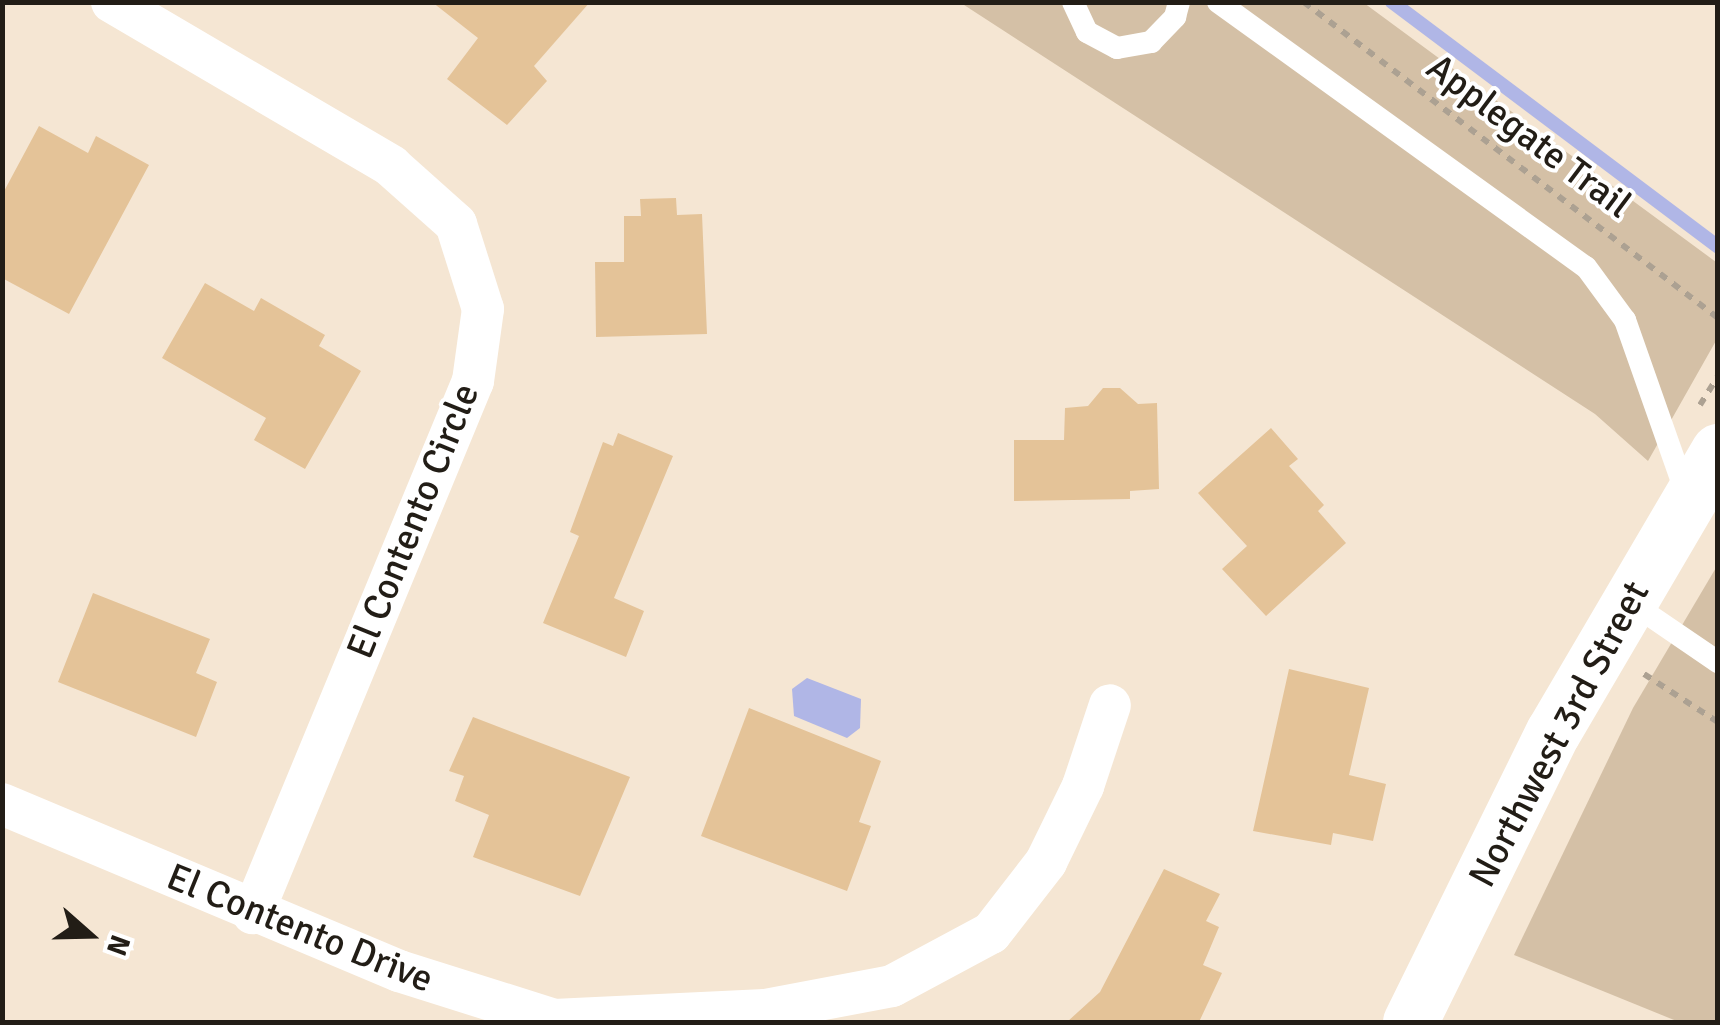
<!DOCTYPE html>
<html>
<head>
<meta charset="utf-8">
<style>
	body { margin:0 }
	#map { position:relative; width:1720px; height:1025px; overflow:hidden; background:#f5e6d3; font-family:Signika,sans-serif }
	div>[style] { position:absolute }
	.green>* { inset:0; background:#d4c0a6 }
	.water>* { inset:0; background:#b0b6e6 }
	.stream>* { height:14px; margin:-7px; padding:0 7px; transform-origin:7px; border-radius:7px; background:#b0b6e6 }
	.building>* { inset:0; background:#e4c398 }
	.path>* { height:6px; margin-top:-3px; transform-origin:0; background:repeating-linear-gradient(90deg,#aca192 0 8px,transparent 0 16px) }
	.lane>* { height:22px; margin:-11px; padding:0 11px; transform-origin:11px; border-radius:11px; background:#fff }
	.street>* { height:42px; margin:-21px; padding:0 21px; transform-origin:21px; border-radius:21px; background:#fff }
	.secondary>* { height:55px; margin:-27.5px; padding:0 27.5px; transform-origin:27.5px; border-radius:27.5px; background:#fff }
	span { translate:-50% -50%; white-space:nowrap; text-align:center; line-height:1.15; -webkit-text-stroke:8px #fff; paint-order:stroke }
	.street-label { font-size:38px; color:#221d16 }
	.frame { position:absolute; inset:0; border:5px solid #221d16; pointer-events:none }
	.north { position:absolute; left:40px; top:885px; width:100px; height:100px; -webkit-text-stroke:8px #fff; paint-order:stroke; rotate:110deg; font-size:28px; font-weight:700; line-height:40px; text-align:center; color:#221d16 }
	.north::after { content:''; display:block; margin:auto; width:35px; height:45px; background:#221d16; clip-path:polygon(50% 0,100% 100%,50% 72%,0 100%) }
</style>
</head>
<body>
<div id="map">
	<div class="green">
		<i style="clip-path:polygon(961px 3px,1364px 3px,1716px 262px,1717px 339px,1648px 461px,1595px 414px)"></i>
		<i style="clip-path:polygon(1717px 566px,1717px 1022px,1679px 1022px,1514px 955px,1633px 708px)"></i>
	</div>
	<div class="water">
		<i style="clip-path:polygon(807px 678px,861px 699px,860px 728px,847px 738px,794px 716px,792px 689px)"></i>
	</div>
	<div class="stream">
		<i style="left:1392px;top:2px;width:408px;rotate:36.9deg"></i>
	</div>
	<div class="building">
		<i style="clip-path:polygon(432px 2px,590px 2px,534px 66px,547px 81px,507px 125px,447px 79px,478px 38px)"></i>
		<i style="clip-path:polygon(39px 126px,88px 153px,96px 136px,149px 165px,69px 314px,2px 278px,2px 195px)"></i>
		<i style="clip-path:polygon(676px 198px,677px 215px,702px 214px,707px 334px,596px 337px,595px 262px,624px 262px,624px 216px,641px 216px,640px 199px)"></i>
		<i style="clip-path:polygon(205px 283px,254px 311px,261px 298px,325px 335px,319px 346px,361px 371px,305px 469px,254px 440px,266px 418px,162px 358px)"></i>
		<i style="clip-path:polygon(1103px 388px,1120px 388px,1138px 404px,1157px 403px,1159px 489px,1130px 491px,1130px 499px,1014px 501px,1014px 440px,1064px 440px,1065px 408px,1088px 406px)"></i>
		<i style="clip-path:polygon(1271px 428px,1298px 459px,1289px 466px,1324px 505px,1318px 511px,1346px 543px,1266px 616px,1222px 569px,1247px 546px,1198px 493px)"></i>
		<i style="clip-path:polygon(618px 433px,673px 456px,614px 598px,644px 611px,626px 657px,543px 623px,579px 536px,570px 532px,603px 442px,613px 446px)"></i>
		<i style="clip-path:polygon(93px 593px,210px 639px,196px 673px,217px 682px,196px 737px,58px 682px)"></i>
		<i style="clip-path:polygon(1289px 669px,1369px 688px,1349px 775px,1386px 784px,1373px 841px,1333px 833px,1331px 845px,1253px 831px)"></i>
		<i style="clip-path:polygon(749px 708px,881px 761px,859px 822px,871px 826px,847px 891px,701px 836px)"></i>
		<i style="clip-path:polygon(473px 717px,630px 777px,580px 896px,473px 857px,489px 815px,455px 801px,464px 776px,449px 771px)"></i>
		<i style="clip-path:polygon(1164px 869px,1220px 894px,1206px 921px,1219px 927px,1203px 965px,1222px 973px,1199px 1022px,1067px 1022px,1100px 992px)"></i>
	</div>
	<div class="path">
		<i style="left:1304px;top:2px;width:521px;rotate:37.35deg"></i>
		<i style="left:1700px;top:405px;width:34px;rotate:-58deg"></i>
		<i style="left:1644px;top:674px;width:88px;rotate:33deg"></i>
	</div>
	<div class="lane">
		<i style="left:1073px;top:2px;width:33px;rotate:65deg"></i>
		<i style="left:1087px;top:32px;width:34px;rotate:28deg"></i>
		<i style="left:1117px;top:48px;width:35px;rotate:-10deg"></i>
		<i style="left:1151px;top:42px;width:35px;rotate:-46deg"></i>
		<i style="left:1175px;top:17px;width:16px;rotate:-75deg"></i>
		<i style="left:1218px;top:2px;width:453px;rotate:35.8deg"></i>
		<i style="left:1586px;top:267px;width:66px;rotate:53.7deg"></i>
		<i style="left:1625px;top:320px;width:183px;rotate:70.6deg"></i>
		<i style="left:1630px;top:602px;width:107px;rotate:34.3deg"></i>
	</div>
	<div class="street">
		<i style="left:112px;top:2px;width:324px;rotate:30.4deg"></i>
		<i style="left:391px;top:166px;width:87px;rotate:41.7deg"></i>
		<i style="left:456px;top:224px;width:89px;rotate:72.4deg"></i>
		<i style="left:483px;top:309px;width:73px;rotate:97.9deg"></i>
		<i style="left:473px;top:381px;width:576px;rotate:112.47deg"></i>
		<i style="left:2px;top:804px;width:431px;rotate:22.8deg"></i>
		<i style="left:399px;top:971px;width:163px;rotate:17.5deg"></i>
		<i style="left:554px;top:1020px;width:212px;rotate:-2.7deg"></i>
		<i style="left:766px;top:1010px;width:128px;rotate:-10.8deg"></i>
		<i style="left:892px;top:986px;width:112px;rotate:-28.2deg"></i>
		<i style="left:991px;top:933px;width:90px;rotate:-52.2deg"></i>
		<i style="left:1046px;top:862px;width:85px;rotate:-64deg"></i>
		<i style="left:1083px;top:786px;width:85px;rotate:-71.6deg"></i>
	</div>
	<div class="secondary">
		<i style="left:1410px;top:1022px;width:323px;rotate:-63.8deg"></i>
		<i style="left:1553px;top:732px;width:326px;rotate:-59.6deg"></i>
	</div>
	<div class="street-label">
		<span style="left:1529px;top:136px;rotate:37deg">Applegate Trail</span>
		<span style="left:413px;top:521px;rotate:-68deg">El Contento Circle</span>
		<span style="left:1559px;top:734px;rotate:-62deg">Northwest 3rd Street</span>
		<span style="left:300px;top:928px;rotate:22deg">El Contento Drive</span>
	</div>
	<div class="frame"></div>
	<div class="north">N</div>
</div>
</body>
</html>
